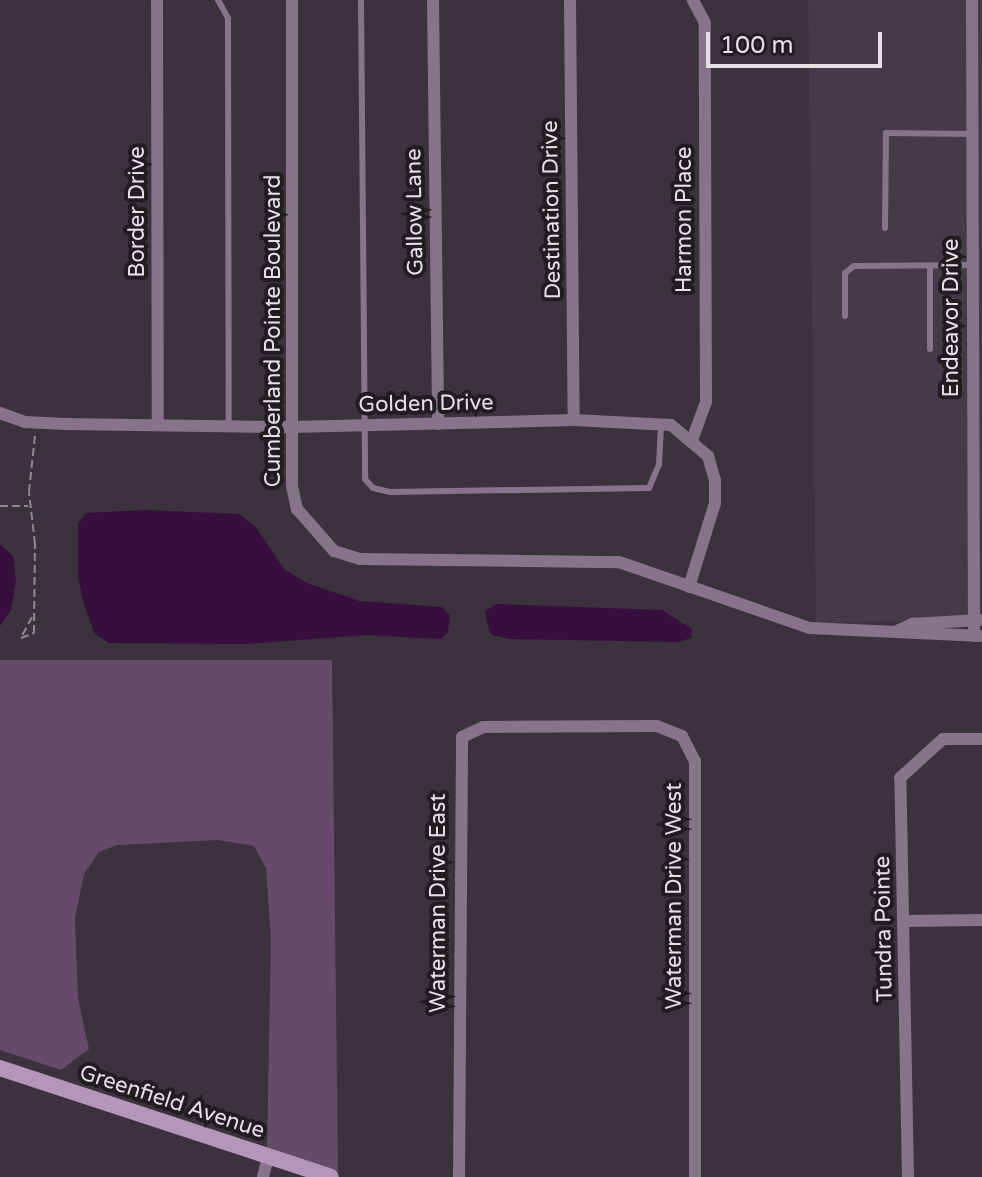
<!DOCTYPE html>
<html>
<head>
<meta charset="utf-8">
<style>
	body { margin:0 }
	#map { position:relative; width:982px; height:1177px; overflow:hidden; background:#3b323d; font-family:"Varela Round",sans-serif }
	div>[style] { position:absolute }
	.built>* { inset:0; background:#463949 }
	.green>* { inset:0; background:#654a6a }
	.water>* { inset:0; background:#360f3d }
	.path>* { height:2px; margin-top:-1px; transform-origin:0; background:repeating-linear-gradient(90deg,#908992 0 8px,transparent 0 12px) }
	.service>* { height:6px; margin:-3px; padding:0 3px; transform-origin:3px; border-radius:3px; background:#87748b }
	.minor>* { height:12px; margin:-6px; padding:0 6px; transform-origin:6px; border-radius:6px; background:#87748b }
	.secondary>* { height:16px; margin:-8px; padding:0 8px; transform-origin:8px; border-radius:8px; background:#b596bb }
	span { translate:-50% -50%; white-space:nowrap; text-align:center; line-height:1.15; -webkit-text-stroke:8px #201c20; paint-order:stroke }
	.street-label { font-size:22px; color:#e5dfe6 }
	.scale { position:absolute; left:706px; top:32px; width:176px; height:36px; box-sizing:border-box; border:4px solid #e5dfe6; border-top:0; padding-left:10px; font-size:24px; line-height:28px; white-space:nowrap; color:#e5dfe6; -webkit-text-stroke:6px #201c20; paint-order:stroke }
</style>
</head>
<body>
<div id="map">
	<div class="built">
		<i style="clip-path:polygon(808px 0,982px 0,982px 620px,816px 623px)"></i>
	</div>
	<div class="green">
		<i style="clip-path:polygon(0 660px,332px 660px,338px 1172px,267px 1148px,271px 940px,266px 868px,254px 846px,218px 840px,117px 845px,99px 852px,84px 874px,75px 918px,78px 998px,89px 1049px,61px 1070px,0 1050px)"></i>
	</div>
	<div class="water">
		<i style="clip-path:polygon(144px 510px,239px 514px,255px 526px,284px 569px,307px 583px,359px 601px,442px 607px,450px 616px,448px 632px,441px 639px,365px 635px,246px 644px,109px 643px,95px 634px,84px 605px,78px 576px,78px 523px,86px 513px)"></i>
		<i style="clip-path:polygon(0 544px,13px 556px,16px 581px,11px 610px,0 626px)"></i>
		<i style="clip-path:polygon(497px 604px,662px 610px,692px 629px,691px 638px,678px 642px,509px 639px,492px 635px,488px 627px,485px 611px)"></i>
	</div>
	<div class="path">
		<i style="left:0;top:506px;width:28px"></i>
		<i style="left:32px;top:617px;width:24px;rotate:118deg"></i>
		<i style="left:21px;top:638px;width:14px;rotate:-21deg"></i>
		<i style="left:34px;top:633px;width:89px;rotate:-89.4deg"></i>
		<i style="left:35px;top:544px;width:52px;rotate:-96.6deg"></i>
		<i style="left:29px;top:492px;width:57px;rotate:-84deg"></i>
	</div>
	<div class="service">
		<i style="left:218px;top:0;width:21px;rotate:61deg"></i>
		<i style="left:228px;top:18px;width:407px;rotate:89.9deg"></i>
		<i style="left:361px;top:0;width:479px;rotate:89.5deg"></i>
		<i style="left:365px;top:479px;width:12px;rotate:48deg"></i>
		<i style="left:373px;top:488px;width:17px;rotate:13deg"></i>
		<i style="left:390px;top:492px;width:259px;rotate:-0.9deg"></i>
		<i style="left:649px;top:488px;width:26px;rotate:-67deg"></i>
		<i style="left:659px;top:464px;width:39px;rotate:-87deg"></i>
		<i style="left:885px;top:228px;width:95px;rotate:-89.4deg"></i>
		<i style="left:886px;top:133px;width:85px;rotate:0.7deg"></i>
		<i style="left:845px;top:316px;width:43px;rotate:-90deg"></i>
		<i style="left:845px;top:273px;width:11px;rotate:-38deg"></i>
		<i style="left:854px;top:266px;width:118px;rotate:-0.5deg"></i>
		<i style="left:930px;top:349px;width:83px;rotate:-90deg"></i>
	</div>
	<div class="minor">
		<i style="left:157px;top:0;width:424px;rotate:89.9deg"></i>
		<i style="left:292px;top:0;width:486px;rotate:90deg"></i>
		<i style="left:292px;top:486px;width:24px;rotate:78deg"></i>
		<i style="left:297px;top:509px;width:56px;rotate:48.6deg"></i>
		<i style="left:334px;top:551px;width:27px;rotate:17deg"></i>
		<i style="left:360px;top:559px;width:259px;rotate:0.7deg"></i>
		<i style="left:619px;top:562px;width:202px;rotate:19.1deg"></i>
		<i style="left:810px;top:628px;width:172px;rotate:2.7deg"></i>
		<i style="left:433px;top:0;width:424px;rotate:89.3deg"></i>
		<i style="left:570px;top:0;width:420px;rotate:89.5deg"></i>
		<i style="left:972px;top:0;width:636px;rotate:89.82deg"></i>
		<i style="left:0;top:413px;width:27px;rotate:20deg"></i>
		<i style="left:25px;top:422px;width:40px;rotate:2.9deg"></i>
		<i style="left:65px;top:424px;width:227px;rotate:0.8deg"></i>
		<i style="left:292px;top:427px;width:282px;rotate:-1.4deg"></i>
		<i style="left:574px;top:420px;width:97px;rotate:3deg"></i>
		<i style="left:671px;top:425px;width:48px;rotate:40deg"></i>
		<i style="left:708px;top:456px;width:25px;rotate:74deg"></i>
		<i style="left:715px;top:480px;width:23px;rotate:90deg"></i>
		<i style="left:715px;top:503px;width:88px;rotate:107.2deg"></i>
		<i style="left:692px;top:440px;width:40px;rotate:-69.8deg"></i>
		<i style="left:706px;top:402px;width:379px;rotate:-90.2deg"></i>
		<i style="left:705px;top:23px;width:26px;rotate:-118deg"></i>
		<i style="left:897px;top:631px;width:17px;rotate:-25deg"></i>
		<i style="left:912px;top:624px;width:68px;rotate:-3.4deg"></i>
		<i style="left:905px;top:921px;width:77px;rotate:-0.7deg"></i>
		<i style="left:263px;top:1177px;width:21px;rotate:-76deg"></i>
		<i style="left:459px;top:1177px;width:440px;rotate:-89.6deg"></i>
		<i style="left:462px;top:737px;width:23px;rotate:-25deg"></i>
		<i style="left:483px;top:727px;width:174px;rotate:-0.3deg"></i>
		<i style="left:657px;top:726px;width:27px;rotate:22deg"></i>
		<i style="left:682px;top:736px;width:28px;rotate:63deg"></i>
		<i style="left:695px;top:761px;width:416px;rotate:90deg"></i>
		<i style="left:908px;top:1177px;width:399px;rotate:-91.1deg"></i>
		<i style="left:900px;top:778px;width:58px;rotate:-42.2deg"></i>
		<i style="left:943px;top:739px;width:39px"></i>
	</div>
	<div class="secondary">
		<i style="left:0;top:1068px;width:348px;rotate:18.2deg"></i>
	</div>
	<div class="street-label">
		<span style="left:552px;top:210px;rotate:-91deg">Destination Drive</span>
		<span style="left:138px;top:212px;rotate:-90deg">Border Drive</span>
		<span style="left:415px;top:212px;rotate:-91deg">Gallow Lane</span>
		<span style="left:685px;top:220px;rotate:-90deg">Harmon Place</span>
		<span style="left:952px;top:318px;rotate:-90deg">Endeavor Drive</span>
		<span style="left:274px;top:331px;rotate:-90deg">Cumberland Pointe Boulevard</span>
		<span style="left:426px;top:404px;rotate:-1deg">Golden Drive</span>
		<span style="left:675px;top:896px;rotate:-90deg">Waterman Drive West</span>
		<span style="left:439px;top:903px;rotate:-90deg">Waterman Drive East</span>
		<span style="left:884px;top:929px;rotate:-91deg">Tundra Pointe</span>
		<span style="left:172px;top:1102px;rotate:18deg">Greenfield Avenue</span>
	</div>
	<div class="scale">100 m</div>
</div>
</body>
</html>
